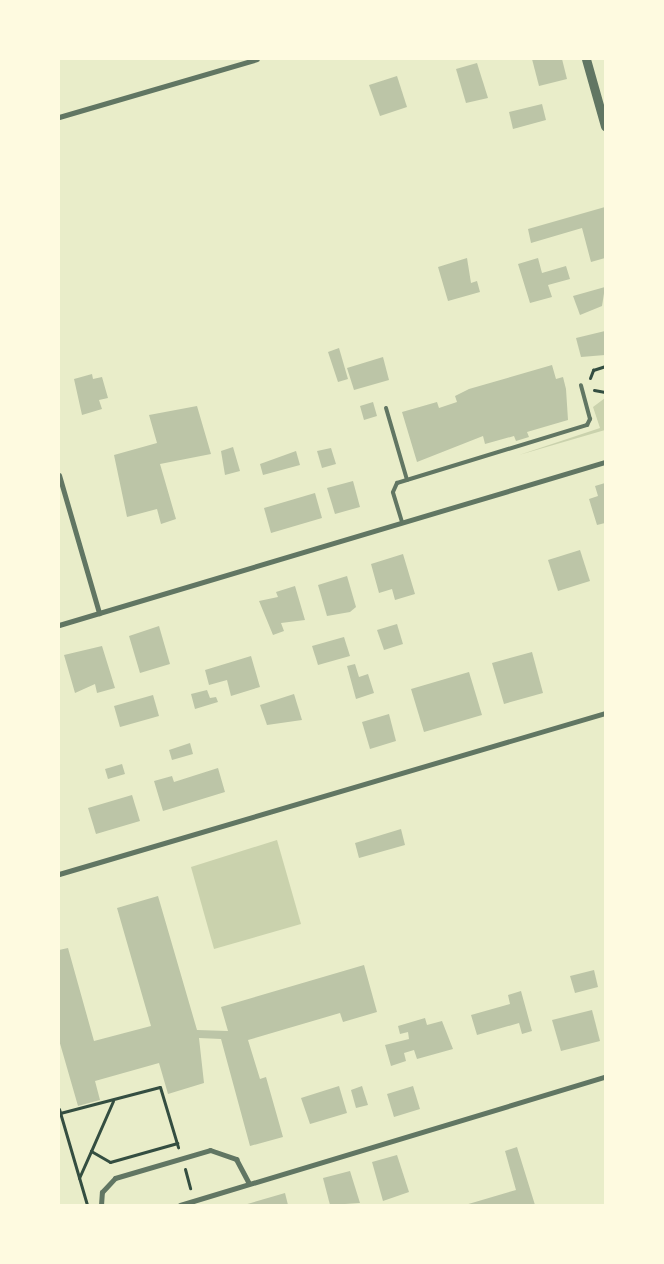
<!DOCTYPE html>
<html>
<head>
<meta charset="utf-8">
<style>
	body { margin:0 }
	#map { position:relative; width:664px; height:1264px; overflow:hidden; background:#e9edc9; font-family:"Alegreya Sans",sans-serif }
	div>[style] { position:absolute }
	.green>* { inset:0; background:#cad2ad }
	.building>* { inset:0; background:#bcc5a7 }
	.path>* { height:3px; margin:-1.5px; padding:0 1.5px; transform-origin:1.5px; border-radius:1.5px; background:#344e41 }
	.service>* { height:4px; margin:-2px; padding:0 2px; transform-origin:2px; border-radius:2px; background:#617663 }
	.minor>* { height:5px; margin:-2.5px; padding:0 2.5px; transform-origin:2.5px; border-radius:2.5px; background:#617663 }
	.tertiary>* { height:9px; margin:-4.5px; padding:0 4.5px; transform-origin:4.5px; border-radius:4.5px; background:#617663 }
	span { translate:-50% -50%; white-space:nowrap; text-align:center; line-height:1.15; -webkit-text-stroke:5px #fefae0; paint-order:stroke }
	.frame { position:absolute; inset:0; border:60px solid #fefae0; pointer-events:none }
</style>
</head>
<body>
<div id="map">
	<div class="green">
		<i style="clip-path:polygon(605px 398px,605px 430px,519px 455px,600px 428px,593px 407px)"></i>
		<i style="clip-path:polygon(277px 840px,301px 924px,214px 949px,191px 867px)"></i>
	</div>
	<div class="building">
		<i style="clip-path:polygon(532px 59px,562px 59px,567px 79px,539px 86px)"></i>
		<i style="clip-path:polygon(477px 63px,488px 98px,466px 103px,456px 69px)"></i>
		<i style="clip-path:polygon(397px 76px,407px 107px,380px 116px,369px 85px)"></i>
		<i style="clip-path:polygon(542px 104px,546px 120px,513px 129px,509px 112px)"></i>
		<i style="clip-path:polygon(605px 207px,605px 258px,591px 262px,582px 228px,531px 243px,528px 229px)"></i>
		<i style="clip-path:polygon(467px 258px,471px 283px,477px 281px,480px 292px,448px 301px,438px 267px)"></i>
		<i style="clip-path:polygon(538px 258px,542px 273px,566px 266px,570px 279px,548px 285px,552px 297px,530px 303px,518px 264px)"></i>
		<i style="clip-path:polygon(605px 287px,602px 306px,580px 315px,573px 296px)"></i>
		<i style="clip-path:polygon(605px 331px,605px 355px,581px 357px,576px 338px)"></i>
		<i style="clip-path:polygon(339px 348px,348px 379px,338px 382px,328px 352px)"></i>
		<i style="clip-path:polygon(383px 357px,389px 380px,354px 390px,347px 368px)"></i>
		<i style="clip-path:polygon(552px 365px,556px 379px,563px 377px,566px 389px,568px 420px,527px 432px,529px 437px,516px 441px,514px 436px,485px 444px,483px 436px,417px 462px,402px 412px,437px 402px,439px 408px,457px 402px,455px 396px,469px 389px)"></i>
		<i style="clip-path:polygon(92px 374px,93px 379px,102px 377px,108px 398px,99px 400px,102px 409px,82px 415px,74px 379px)"></i>
		<i style="clip-path:polygon(373px 402px,377px 416px,364px 420px,360px 406px)"></i>
		<i style="clip-path:polygon(197px 406px,211px 454px,160px 464px,176px 519px,161px 524px,157px 509px,127px 517px,114px 455px,157px 443px,149px 415px)"></i>
		<i style="clip-path:polygon(233px 447px,240px 471px,225px 475px,221px 451px)"></i>
		<i style="clip-path:polygon(331px 448px,336px 464px,322px 468px,317px 451px)"></i>
		<i style="clip-path:polygon(296px 451px,300px 465px,263px 475px,260px 464px)"></i>
		<i style="clip-path:polygon(353px 481px,360px 507px,335px 514px,327px 488px)"></i>
		<i style="clip-path:polygon(605px 483px,605px 523px,597px 525px,589px 499px,598px 496px,595px 486px)"></i>
		<i style="clip-path:polygon(315px 493px,322px 518px,271px 533px,264px 508px)"></i>
		<i style="clip-path:polygon(580px 550px,590px 581px,558px 591px,548px 560px)"></i>
		<i style="clip-path:polygon(403px 554px,415px 594px,395px 600px,392px 589px,379px 593px,371px 564px)"></i>
		<i style="clip-path:polygon(347px 576px,356px 607px,350px 612px,327px 616px,318px 585px)"></i>
		<i style="clip-path:polygon(295px 586px,305px 620px,281px 623px,284px 631px,273px 635px,259px 601px,278px 597px,276px 592px)"></i>
		<i style="clip-path:polygon(397px 624px,403px 644px,384px 650px,377px 630px)"></i>
		<i style="clip-path:polygon(159px 626px,170px 664px,140px 673px,129px 636px)"></i>
		<i style="clip-path:polygon(344px 637px,350px 656px,318px 665px,312px 646px)"></i>
		<i style="clip-path:polygon(102px 646px,115px 688px,97px 693px,95px 684px,75px 693px,64px 655px)"></i>
		<i style="clip-path:polygon(532px 652px,543px 693px,504px 704px,492px 663px)"></i>
		<i style="clip-path:polygon(251px 656px,260px 687px,231px 696px,227px 680px,209px 685px,205px 670px)"></i>
		<i style="clip-path:polygon(355px 664px,359px 677px,368px 674px,374px 693px,356px 699px,347px 666px)"></i>
		<i style="clip-path:polygon(469px 672px,482px 715px,424px 732px,411px 689px)"></i>
		<i style="clip-path:polygon(207px 690px,210px 698px,216px 697px,218px 702px,195px 709px,191px 694px)"></i>
		<i style="clip-path:polygon(294px 694px,302px 720px,267px 725px,260px 705px)"></i>
		<i style="clip-path:polygon(153px 695px,159px 716px,120px 727px,114px 706px)"></i>
		<i style="clip-path:polygon(389px 714px,396px 741px,370px 749px,362px 722px)"></i>
		<i style="clip-path:polygon(190px 743px,193px 754px,172px 760px,169px 750px)"></i>
		<i style="clip-path:polygon(122px 764px,125px 774px,108px 779px,105px 769px)"></i>
		<i style="clip-path:polygon(218px 768px,225px 792px,163px 811px,154px 781px,172px 776px,174px 782px)"></i>
		<i style="clip-path:polygon(132px 795px,140px 821px,96px 834px,88px 808px)"></i>
		<i style="clip-path:polygon(401px 829px,405px 845px,359px 858px,355px 843px)"></i>
		<i style="clip-path:polygon(158px 896px,197px 1030px,228px 1031px,221px 1007px,364px 965px,377px 1012px,343px 1022px,340px 1013px,248px 1040px,260px 1079px,266px 1077px,283px 1137px,250px 1146px,221px 1039px,199px 1038px,204px 1083px,168px 1094px,159px 1063px,95px 1081px,100px 1100px,78px 1106px,59px 1040px,59px 950px,68px 948px,94px 1041px,151px 1026px,117px 908px)"></i>
		<i style="clip-path:polygon(594px 970px,598px 987px,575px 993px,570px 976px)"></i>
		<i style="clip-path:polygon(521px 991px,532px 1031px,522px 1034px,519px 1023px,477px 1035px,471px 1015px,510px 1004px,508px 995px)"></i>
		<i style="clip-path:polygon(592px 1010px,600px 1041px,561px 1051px,552px 1020px)"></i>
		<i style="clip-path:polygon(425px 1018px,427px 1025px,442px 1021px,453px 1049px,417px 1059px,414px 1050px,404px 1053px,406px 1061px,391px 1066px,385px 1045px,409px 1039px,408px 1032px,400px 1034px,398px 1026px)"></i>
		<i style="clip-path:polygon(339px 1086px,347px 1113px,310px 1124px,301px 1098px)"></i>
		<i style="clip-path:polygon(362px 1086px,368px 1105px,356px 1108px,351px 1090px)"></i>
		<i style="clip-path:polygon(413px 1086px,420px 1109px,394px 1117px,387px 1094px)"></i>
		<i style="clip-path:polygon(517px 1147px,535px 1205px,465px 1205px,516px 1190px,505px 1151px)"></i>
		<i style="clip-path:polygon(397px 1155px,409px 1192px,383px 1201px,372px 1162px)"></i>
		<i style="clip-path:polygon(350px 1171px,360px 1203px,330px 1205px,323px 1178px)"></i>
		<i style="clip-path:polygon(285px 1193px,288px 1205px,244px 1205px)"></i>
	</div>
	<div class="path">
		<i style="left:590px;top:378px;width:9px;rotate:-69deg"></i>
		<i style="left:593px;top:370px;width:13px;rotate:-18deg"></i>
		<i style="left:594px;top:390px;width:11px;rotate:10deg"></i>
		<i style="left:113px;top:1101px;width:55px;rotate:113.7deg"></i>
		<i style="left:91px;top:1151px;width:22px;rotate:30deg"></i>
		<i style="left:110px;top:1162px;width:70px;rotate:-15.8deg"></i>
		<i style="left:59px;top:1109px;width:100px;rotate:73.7deg"></i>
		<i style="left:60px;top:1113px;width:103px;rotate:-14.6deg"></i>
		<i style="left:160px;top:1087px;width:63px;rotate:73.3deg"></i>
		<i style="left:185px;top:1169px;width:20px;rotate:75deg"></i>
		<i style="left:79px;top:1178px;width:30px;rotate:-66deg"></i>
	</div>
	<div class="service">
		<i style="left:386px;top:408px;width:75px;rotate:73.7deg"></i>
		<i style="left:402px;top:522px;width:31px;rotate:-107deg"></i>
		<i style="left:393px;top:492px;width:10px;rotate:-66deg"></i>
		<i style="left:397px;top:483px;width:199px;rotate:-17deg"></i>
		<i style="left:587px;top:425px;width:7px;rotate:-63deg"></i>
		<i style="left:590px;top:419px;width:35px;rotate:-105deg"></i>
	</div>
	<div class="minor">
		<i style="left:59px;top:117px;width:206px;rotate:-16.3deg"></i>
		<i style="left:59px;top:475px;width:144px;rotate:73.8deg"></i>
		<i style="left:59px;top:625px;width:570px;rotate:-16.62deg"></i>
		<i style="left:59px;top:874px;width:569px;rotate:-16.43deg"></i>
		<i style="left:101px;top:1205px;width:13px;rotate:-86deg"></i>
		<i style="left:102px;top:1192px;width:19px;rotate:-47deg"></i>
		<i style="left:115px;top:1178px;width:99px;rotate:-16.4deg"></i>
		<i style="left:210px;top:1150px;width:28px;rotate:19deg"></i>
		<i style="left:236px;top:1159px;width:26px;rotate:62deg"></i>
		<i style="left:180px;top:1205px;width:444px;rotate:-16.8deg"></i>
	</div>
	<div class="tertiary">
		<i style="left:586px;top:59px;width:70px;rotate:74.2deg"></i>
	</div>
	<div class="frame"></div>
</div>
</body>
</html>
